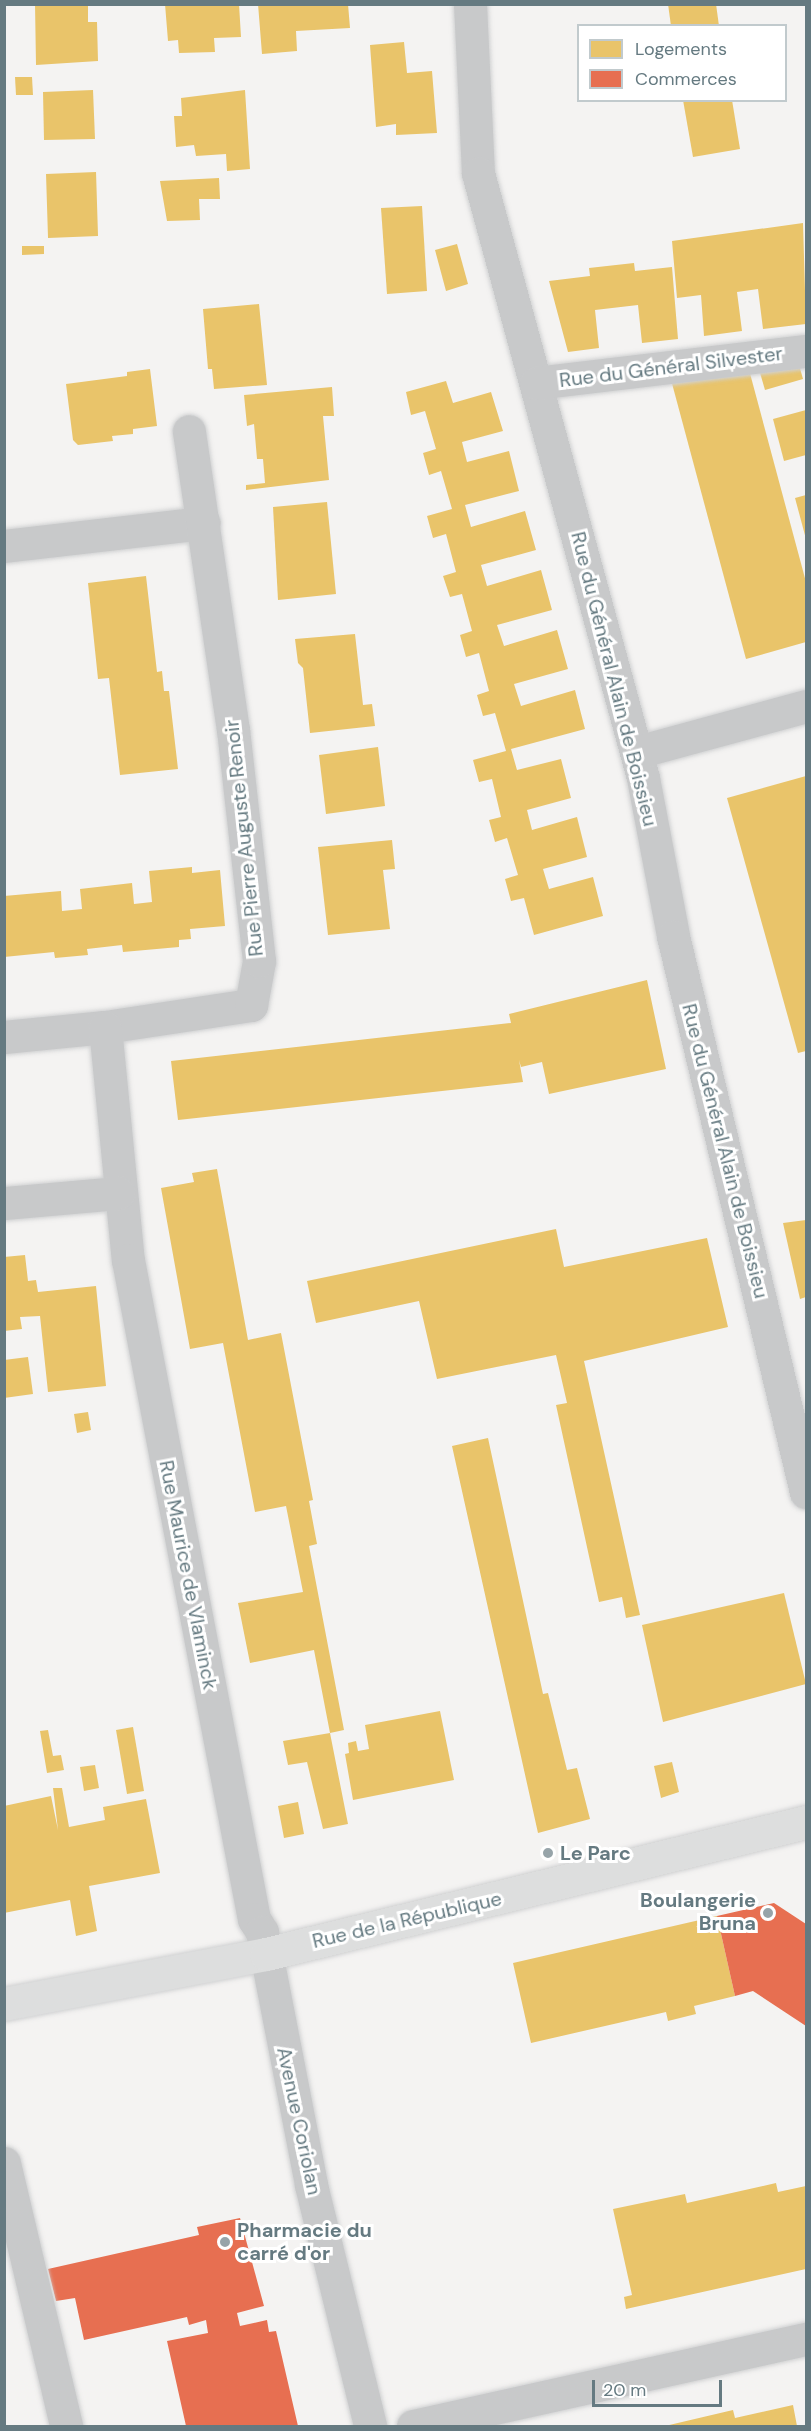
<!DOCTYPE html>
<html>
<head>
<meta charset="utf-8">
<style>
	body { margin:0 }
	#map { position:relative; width:811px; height:2431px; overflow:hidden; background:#f4f3f2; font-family:"DM Sans",sans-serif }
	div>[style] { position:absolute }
	.homes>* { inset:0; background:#e9c46a }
	.shops>* { inset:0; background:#e76f51 }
	.roads { filter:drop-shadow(0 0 2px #d0d1d2) drop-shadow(0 0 2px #d0d1d2) }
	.street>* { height:33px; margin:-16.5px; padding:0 16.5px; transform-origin:16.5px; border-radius:16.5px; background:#c8c9ca }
	.secondary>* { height:33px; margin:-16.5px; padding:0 16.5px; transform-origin:16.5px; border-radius:16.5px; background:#dddede }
	.dots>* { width:16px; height:16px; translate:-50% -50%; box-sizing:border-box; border:3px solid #fff; border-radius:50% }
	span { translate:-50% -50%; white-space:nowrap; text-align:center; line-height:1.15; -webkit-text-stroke:6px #fff; paint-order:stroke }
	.street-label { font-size:20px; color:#657a81 }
	.poi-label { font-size:20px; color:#657a81; font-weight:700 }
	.left { translate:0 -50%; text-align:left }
	.right { translate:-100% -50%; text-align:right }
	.frame { position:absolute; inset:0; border:6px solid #657a81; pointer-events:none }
	.legend { position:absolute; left:577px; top:24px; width:210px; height:78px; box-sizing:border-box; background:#fff; border:2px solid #c1cacd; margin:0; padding:8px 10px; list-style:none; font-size:18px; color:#657a81 }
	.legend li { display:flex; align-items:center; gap:12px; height:30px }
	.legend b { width:30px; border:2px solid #c1cacd }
	.scale { position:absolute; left:592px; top:2380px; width:130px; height:27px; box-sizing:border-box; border:3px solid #657a81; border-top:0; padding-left:8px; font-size:18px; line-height:21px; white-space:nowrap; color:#657a81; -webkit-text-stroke:4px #fff; paint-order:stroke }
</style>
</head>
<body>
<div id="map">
	<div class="homes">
		<i style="clip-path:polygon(35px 4px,88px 4px,88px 22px,97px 22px,98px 61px,36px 65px)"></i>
		<i style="clip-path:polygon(165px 4px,239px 4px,241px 37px,214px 38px,215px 52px,179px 53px,178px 40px,168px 41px)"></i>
		<i style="clip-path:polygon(258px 4px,348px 4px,350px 28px,296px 31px,297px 51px,262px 54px)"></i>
		<i style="clip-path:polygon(668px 4px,716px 4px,719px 26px,671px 26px)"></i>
		<i style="clip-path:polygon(404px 42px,407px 73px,432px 71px,437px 133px,396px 135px,396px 124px,376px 127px,370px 45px)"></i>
		<i style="clip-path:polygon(15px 77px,32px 77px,33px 95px,16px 95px)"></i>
		<i style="clip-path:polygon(93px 90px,95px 139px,44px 140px,43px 92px)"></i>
		<i style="clip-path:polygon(245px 90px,250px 169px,227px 171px,226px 154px,196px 156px,194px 145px,176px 147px,174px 116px,182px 116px,181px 98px)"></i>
		<i style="clip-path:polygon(683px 100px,732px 100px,740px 149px,693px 157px)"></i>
		<i style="clip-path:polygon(96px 172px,98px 236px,48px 238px,46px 174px)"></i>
		<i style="clip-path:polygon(219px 178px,220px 199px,199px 199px,200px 220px,167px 221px,160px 181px)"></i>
		<i style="clip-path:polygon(422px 206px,427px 291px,387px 294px,381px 208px)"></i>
		<i style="clip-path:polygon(803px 223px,806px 324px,763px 329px,758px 289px,737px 292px,742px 331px,704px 336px,701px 295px,677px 298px,672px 241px)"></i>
		<i style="clip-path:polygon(457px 244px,468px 284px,446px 291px,435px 250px)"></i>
		<i style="clip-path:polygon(22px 246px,44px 246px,44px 254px,22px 255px)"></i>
		<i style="clip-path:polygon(634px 263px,635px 271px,672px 267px,678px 339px,642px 343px,638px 305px,595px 310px,599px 348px,568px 352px,549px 281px,590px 276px,589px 268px)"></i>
		<i style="clip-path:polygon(259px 304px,267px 385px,214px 389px,212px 369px,208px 369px,203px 309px)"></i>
		<i style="clip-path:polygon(798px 361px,803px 379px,765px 390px,758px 366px)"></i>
		<i style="clip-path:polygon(748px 366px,806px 582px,806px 642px,746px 659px,670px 376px)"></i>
		<i style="clip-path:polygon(150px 369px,157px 426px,133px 429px,133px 434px,112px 436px,113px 441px,78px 445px,73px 440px,66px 384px,127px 376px,127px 372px)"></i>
		<i style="clip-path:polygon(446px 381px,453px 403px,491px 392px,503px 431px,462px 442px,467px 462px,509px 451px,519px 491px,465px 505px,471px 527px,525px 511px,536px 550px,481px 565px,487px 586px,541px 570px,552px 610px,497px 625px,504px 646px,557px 630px,568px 669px,514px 684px,521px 706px,575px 690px,585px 729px,511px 749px,517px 770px,561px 759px,571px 798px,527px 810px,532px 830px,577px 817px,587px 857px,543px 869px,549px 889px,593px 877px,603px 916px,534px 935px,524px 898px,511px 901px,505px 879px,518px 875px,507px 838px,495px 842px,489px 820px,501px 817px,492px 779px,479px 782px,473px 760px,506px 751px,495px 713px,483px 716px,477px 695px,489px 691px,479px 653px,466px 657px,460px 635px,472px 631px,462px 594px,450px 597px,443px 576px,456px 572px,446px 534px,433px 538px,427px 516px,452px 509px,441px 471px,429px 475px,423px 453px,436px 449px,425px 411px,411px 415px,406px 392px)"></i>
		<i style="clip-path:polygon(332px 387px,334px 416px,323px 416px,329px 480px,246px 490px,246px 485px,265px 483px,263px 459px,257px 459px,254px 424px,247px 426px,244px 395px)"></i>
		<i style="clip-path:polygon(806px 410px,806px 455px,784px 461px,773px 419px)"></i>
		<i style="clip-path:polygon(806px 495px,806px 539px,795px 498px)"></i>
		<i style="clip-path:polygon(327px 502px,336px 594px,278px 600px,273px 507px)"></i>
		<i style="clip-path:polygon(146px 576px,157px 672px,162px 671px,164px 691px,169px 691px,178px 769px,120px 775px,109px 678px,98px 679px,88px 583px)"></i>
		<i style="clip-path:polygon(355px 634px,363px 705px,372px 704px,375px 726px,310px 733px,303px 668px,298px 663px,295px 639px)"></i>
		<i style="clip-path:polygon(378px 747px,385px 806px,326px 814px,319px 755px)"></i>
		<i style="clip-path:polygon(806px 776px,806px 1051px,798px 1053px,727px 798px)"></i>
		<i style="clip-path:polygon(392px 840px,395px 869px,383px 870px,390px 929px,328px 935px,318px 847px)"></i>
		<i style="clip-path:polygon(192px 867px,192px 873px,220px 870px,225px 926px,190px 929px,191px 939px,179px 940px,179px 947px,123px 952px,122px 945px,87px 949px,88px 955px,55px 958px,54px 952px,4px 957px,4px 896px,61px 891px,62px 911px,82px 909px,80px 889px,132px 883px,134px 904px,152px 902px,149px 871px)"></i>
		<i style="clip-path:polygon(647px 980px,666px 1069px,549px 1094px,542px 1062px,521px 1067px,519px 1060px,523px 1082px,178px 1120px,171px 1061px,511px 1023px,509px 1014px)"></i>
		<i style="clip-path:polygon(217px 1169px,248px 1340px,281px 1333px,313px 1500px,309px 1501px,317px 1544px,309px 1546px,344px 1730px,330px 1733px,314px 1650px,250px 1663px,238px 1603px,303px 1592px,286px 1506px,255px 1512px,223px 1343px,190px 1349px,161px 1188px,194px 1182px,192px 1173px)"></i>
		<i style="clip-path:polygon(806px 1220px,806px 1297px,800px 1299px,783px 1223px)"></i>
		<i style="clip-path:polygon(556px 1229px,564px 1267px,707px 1238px,728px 1327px,584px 1361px,640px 1615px,626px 1618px,622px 1597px,599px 1602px,556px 1405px,567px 1403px,556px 1355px,437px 1379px,419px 1301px,316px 1323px,307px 1281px)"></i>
		<i style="clip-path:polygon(25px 1255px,28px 1281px,36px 1280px,38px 1292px,96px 1286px,106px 1386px,48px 1392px,40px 1316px,20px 1317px,22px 1329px,4px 1331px,4px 1257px)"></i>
		<i style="clip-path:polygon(28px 1357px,33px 1394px,4px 1398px,4px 1360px)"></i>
		<i style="clip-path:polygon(88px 1412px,91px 1430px,77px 1433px,74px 1414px)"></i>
		<i style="clip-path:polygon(488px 1438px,543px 1694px,548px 1693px,567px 1770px,577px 1768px,590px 1819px,538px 1833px,452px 1446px)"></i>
		<i style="clip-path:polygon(784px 1593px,806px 1684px,663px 1722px,642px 1625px)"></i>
		<i style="clip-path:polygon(440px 1711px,454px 1780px,353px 1800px,345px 1754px,349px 1753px,348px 1743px,356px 1741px,358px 1751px,369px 1749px,365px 1725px)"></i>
		<i style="clip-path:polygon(133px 1727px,144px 1791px,127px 1794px,116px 1730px)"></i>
		<i style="clip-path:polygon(48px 1730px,53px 1756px,61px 1755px,64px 1770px,47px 1773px,40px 1731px)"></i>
		<i style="clip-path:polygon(330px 1733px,348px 1824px,323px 1829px,307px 1762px,288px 1765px,283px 1741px)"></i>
		<i style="clip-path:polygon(672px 1762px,679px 1792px,661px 1798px,654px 1766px)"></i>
		<i style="clip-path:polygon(95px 1765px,99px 1788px,84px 1791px,80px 1767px)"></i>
		<i style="clip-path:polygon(53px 1788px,62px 1788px,69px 1827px,105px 1820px,103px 1807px,146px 1799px,160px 1873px,89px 1886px,97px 1931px,76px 1936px,70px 1900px,4px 1913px,4px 1806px,51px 1796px,58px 1830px)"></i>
		<i style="clip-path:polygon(298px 1802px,304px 1834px,284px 1838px,278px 1806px)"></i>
		<i style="clip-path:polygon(717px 1916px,735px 1996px,694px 2006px,696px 2014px,668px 2021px,666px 2012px,531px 2043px,513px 1963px)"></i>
		<i style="clip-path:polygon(776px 2183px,778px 2192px,806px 2186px,806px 2269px,626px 2309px,624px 2297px,632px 2295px,613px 2209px,685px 2194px,687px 2203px)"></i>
		<i style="clip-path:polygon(793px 2405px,797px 2426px,665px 2426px,733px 2410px,735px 2418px)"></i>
	</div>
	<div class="shops">
		<i style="clip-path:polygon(774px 1903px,806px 1924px,806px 2026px,753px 1991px,735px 1996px,717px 1916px)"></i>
		<i style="clip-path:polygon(240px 2218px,264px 2306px,237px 2313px,240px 2326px,267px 2320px,269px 2332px,276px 2331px,298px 2426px,186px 2426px,167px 2341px,208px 2333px,206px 2320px,189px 2325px,187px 2317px,84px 2340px,75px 2298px,56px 2301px,48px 2269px,199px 2235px,197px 2227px)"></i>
	</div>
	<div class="roads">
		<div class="street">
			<i style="left:470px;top:4px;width:169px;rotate:87.3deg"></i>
			<i style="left:478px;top:173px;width:627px;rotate:74.74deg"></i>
			<i style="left:643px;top:778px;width:161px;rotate:79.2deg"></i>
			<i style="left:673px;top:936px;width:572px;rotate:76.55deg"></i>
			<i style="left:536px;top:383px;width:272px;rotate:-6.8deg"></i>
			<i style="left:4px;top:546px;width:201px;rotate:-6.6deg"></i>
			<i style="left:637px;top:752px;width:175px;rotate:-15.2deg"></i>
			<i style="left:105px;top:1027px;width:148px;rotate:-8.6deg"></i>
			<i style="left:251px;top:1005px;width:45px;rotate:-79.7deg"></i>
			<i style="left:259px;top:961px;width:232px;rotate:-96.4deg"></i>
			<i style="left:233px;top:730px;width:302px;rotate:-98.4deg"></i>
			<i style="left:4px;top:1037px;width:101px;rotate:-5.7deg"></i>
			<i style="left:105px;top:1027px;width:234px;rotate:84.4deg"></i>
			<i style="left:128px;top:1260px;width:671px;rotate:79.18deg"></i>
			<i style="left:254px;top:1919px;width:15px;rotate:58deg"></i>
			<i style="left:262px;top:1932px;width:258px;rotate:79deg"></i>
			<i style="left:311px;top:2185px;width:248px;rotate:76.2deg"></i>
			<i style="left:4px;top:1203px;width:115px;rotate:-5deg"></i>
			<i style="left:4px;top:2163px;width:270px;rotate:76.7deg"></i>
			<i style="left:413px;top:2426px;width:403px;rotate:-12.5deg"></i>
		</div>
		<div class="secondary">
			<i style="left:4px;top:2004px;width:267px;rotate:-10.8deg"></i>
			<i style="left:266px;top:1954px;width:556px;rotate:-13.74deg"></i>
		</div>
	</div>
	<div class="dots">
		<i style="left:548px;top:1853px;background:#97a4a9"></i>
		<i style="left:768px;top:1913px;background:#97a4a9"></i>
		<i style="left:225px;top:2242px;background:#97a4a9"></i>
	</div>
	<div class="street-label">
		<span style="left:671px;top:367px;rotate:-7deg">Rue du Général Silvester</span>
		<span style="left:614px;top:679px;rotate:76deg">Rue du Général Alain de Boissieu</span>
		<span style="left:244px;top:838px;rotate:-96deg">Rue Pierre Auguste Renoir</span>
		<span style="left:725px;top:1151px;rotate:76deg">Rue du Général Alain de Boissieu</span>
		<span style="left:188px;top:1575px;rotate:79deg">Rue Maurice de Vlaminck</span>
		<span style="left:407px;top:1920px;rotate:-13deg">Rue de la République</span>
		<span style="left:299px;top:2121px;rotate:78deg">Avenue Coriolan</span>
	</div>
	<div class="poi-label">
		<span class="left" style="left:560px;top:1853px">Le Parc</span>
		<span class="right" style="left:756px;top:1912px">Boulangerie<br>Bruna</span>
		<span class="left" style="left:237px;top:2242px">Pharmacie du<br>carré d'or</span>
	</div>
	<div class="frame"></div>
	<ul class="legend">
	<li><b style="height:16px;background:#e9c46a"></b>Logements</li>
	<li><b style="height:16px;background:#e76f51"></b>Commerces</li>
	</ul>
	<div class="scale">20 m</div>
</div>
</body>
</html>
